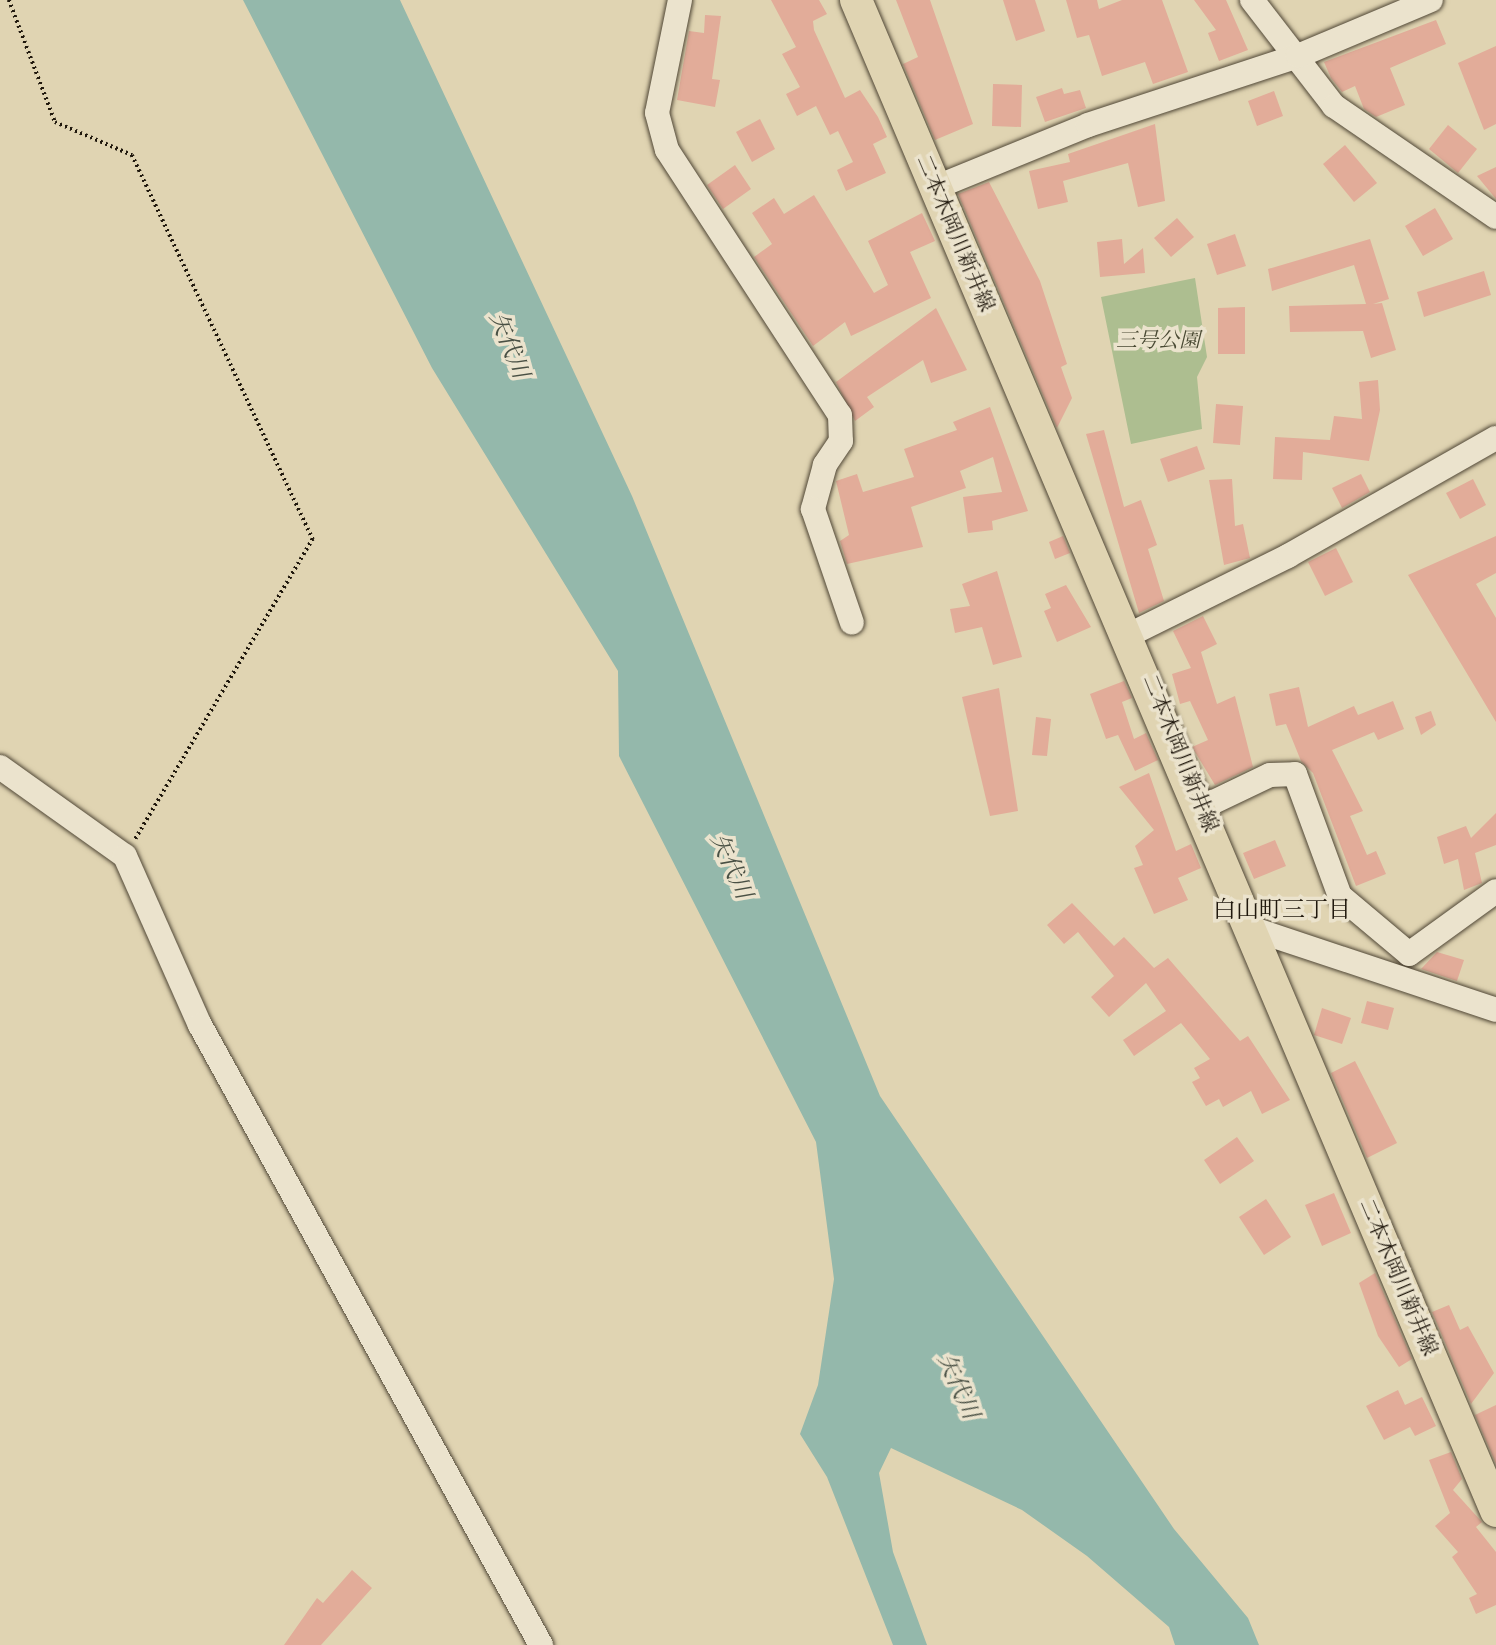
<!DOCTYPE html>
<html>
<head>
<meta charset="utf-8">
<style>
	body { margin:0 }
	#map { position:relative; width:1496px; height:1645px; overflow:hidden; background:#e0d4b2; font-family:"Sorts Mill Goudy","Noto Serif JP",serif }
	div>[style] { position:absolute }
	.green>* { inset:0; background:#adbe90 }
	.water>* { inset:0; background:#94b8ab }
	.building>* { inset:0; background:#e2ac99 }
	.path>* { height:3.5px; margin-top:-1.75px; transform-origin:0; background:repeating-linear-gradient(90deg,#20180d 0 2px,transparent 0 5.5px) }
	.roads { filter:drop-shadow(0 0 2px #504736) drop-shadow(0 0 2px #504736) }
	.minor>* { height:24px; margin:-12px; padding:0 12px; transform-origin:12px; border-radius:12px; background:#ebe3cd }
	.major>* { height:32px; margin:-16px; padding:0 16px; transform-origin:16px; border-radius:16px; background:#e0d4b2 }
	span { translate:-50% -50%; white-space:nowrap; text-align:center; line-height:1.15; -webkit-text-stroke:7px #ebe3cd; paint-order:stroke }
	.street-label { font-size:21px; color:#20180d }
	.park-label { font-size:21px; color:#4a4a34; font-style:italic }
	.water-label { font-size:23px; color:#495044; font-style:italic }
	.neighbourhood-label { font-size:23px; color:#20180d }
</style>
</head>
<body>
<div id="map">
	<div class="green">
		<i style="clip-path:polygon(1195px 278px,1207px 357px,1197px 377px,1202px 429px,1131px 444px,1101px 297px)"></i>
	</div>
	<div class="water">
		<i style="clip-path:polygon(243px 0,400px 0,632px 496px,880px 1096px,1174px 1529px,1248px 1618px,1259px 1645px,1175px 1645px,1169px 1627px,1087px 1556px,1022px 1510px,891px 1448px,879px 1473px,893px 1552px,927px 1645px,893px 1645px,827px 1477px,800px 1434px,818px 1385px,834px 1279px,816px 1142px,619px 756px,618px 671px,432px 368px)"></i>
	</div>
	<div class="building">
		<i style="clip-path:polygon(771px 0,819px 0,827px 14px,813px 21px,814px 30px,845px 98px,860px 90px,878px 117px,887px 137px,873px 144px,886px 173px,846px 191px,837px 170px,853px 162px,838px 131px,830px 135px,816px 106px,797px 116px,786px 94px,800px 87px,782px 54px,796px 47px)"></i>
		<i style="clip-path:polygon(896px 0,930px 0,973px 124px,935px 140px,903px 64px,918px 57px)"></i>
		<i style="clip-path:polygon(1003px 0,1035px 0,1045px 31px,1016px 41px)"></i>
		<i style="clip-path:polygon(1066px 0,1097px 0,1099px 9px,1122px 0,1162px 0,1188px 72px,1153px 84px,1145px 62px,1102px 76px,1089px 35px,1077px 38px)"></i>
		<i style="clip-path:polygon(1194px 0,1226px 0,1248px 50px,1219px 61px,1208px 33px,1216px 30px)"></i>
		<i style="clip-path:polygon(705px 15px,721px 16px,712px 79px,720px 80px,715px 107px,677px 100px,689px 31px,704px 33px)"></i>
		<i style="clip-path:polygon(1436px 20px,1446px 44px,1390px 68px,1405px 105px,1376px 117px,1364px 109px,1355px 86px,1342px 92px,1331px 78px,1324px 62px)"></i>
		<i style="clip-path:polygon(1496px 46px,1496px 124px,1484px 130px,1458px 63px)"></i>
		<i style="clip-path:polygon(993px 84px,1022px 85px,1021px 127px,992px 126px)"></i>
		<i style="clip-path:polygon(1062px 88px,1064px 94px,1080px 90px,1086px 108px,1045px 122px,1036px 97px)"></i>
		<i style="clip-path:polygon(1274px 91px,1283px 116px,1257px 126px,1248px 101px)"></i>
		<i style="clip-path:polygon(760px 119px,775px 149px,752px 162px,736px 132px)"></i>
		<i style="clip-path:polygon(1155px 124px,1165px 201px,1138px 207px,1128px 163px,1063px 181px,1068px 202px,1038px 209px,1029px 171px,1070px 162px,1068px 154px)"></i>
		<i style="clip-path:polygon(1448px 125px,1477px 149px,1458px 173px,1429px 149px)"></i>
		<i style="clip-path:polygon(1345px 145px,1377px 183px,1354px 202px,1323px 164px)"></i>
		<i style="clip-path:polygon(735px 165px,751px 189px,723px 209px,707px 185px)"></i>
		<i style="clip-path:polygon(1496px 167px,1496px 199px,1477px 176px)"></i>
		<i style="clip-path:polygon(989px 182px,1040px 281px,1067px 364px,1061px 367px,1072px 398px,1057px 428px,958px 194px)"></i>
		<i style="clip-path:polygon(814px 195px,874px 293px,888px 285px,868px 241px,922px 213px,935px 241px,910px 252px,931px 298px,851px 336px,845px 322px,813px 346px,754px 257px,772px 244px,752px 213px,774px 198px,784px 214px)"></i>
		<i style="clip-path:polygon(1435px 208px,1453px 239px,1423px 256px,1405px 226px)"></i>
		<i style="clip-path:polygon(1177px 218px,1194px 237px,1171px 257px,1154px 238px)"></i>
		<i style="clip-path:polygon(1235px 234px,1246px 266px,1217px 275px,1207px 244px)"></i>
		<i style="clip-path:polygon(1122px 239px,1124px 264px,1143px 248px,1145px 273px,1100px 277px,1097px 242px)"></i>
		<i style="clip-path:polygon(1370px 239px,1389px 299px,1373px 304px,1382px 303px,1396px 350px,1371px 358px,1363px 331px,1290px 332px,1289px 306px,1366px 304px,1354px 265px,1272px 291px,1268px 269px)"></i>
		<i style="clip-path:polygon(1484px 271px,1491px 295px,1424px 317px,1417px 292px)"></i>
		<i style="clip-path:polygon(1245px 307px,1245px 354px,1218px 354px,1218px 308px)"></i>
		<i style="clip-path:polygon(936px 308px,967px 370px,931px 383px,923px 360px,867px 397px,874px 407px,855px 421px,836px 382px)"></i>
		<i style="clip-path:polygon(1378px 380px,1380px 410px,1369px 461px,1303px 452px,1302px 480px,1273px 479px,1275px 437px,1330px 440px,1334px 416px,1362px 419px,1359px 382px)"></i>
		<i style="clip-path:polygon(1216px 404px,1243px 406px,1240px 445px,1213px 443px)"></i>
		<i style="clip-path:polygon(990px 407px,1028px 511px,992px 521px,993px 530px,968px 533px,963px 497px,1002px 492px,993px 457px,960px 471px,966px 488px,911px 507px,923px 547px,847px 564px,840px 541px,849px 535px,836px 481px,857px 474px,863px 492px,914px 477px,904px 449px,957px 430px,953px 422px)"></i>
		<i style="clip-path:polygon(1104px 430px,1124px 507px,1141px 500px,1157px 545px,1148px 549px,1164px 601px,1139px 613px,1086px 434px)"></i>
		<i style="clip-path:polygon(1197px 446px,1205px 469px,1168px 482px,1160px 459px)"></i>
		<i style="clip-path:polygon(1361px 474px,1370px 492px,1342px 508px,1332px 488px)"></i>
		<i style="clip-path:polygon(1232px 479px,1235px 526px,1243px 524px,1250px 558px,1224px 565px,1209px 480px)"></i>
		<i style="clip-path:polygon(1473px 479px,1486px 505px,1460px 519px,1446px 493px)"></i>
		<i style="clip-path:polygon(1063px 536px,1070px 553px,1055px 559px,1049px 542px)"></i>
		<i style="clip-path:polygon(1496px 536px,1496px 573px,1476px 584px,1496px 618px,1496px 722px,1408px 575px)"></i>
		<i style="clip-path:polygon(1336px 548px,1353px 582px,1325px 596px,1308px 562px)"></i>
		<i style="clip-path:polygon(997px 571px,1022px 657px,993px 665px,982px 627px,955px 633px,950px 609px,970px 606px,962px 584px)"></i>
		<i style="clip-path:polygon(1066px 585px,1091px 627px,1057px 642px,1044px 611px,1051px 608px,1045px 594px)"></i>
		<i style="clip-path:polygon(1203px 616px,1217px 644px,1201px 652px,1217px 704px,1235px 696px,1253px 767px,1215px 785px,1192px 747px,1208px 740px,1190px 701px,1180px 704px,1172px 674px,1191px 668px,1173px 631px)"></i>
		<i style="clip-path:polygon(1124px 681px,1132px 698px,1122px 702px,1134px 739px,1146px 733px,1158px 760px,1135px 771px,1118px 735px,1106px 739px,1090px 694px)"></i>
		<i style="clip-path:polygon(1299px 687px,1308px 727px,1354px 706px,1358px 715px,1393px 701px,1404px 729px,1378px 740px,1374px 732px,1332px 750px,1363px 811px,1350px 816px,1367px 855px,1376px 851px,1386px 874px,1356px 886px,1313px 773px,1301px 761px,1286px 724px,1276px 726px,1269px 694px)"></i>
		<i style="clip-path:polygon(999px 688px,1018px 811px,990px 816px,962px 697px)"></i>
		<i style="clip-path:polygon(1431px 711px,1436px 725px,1421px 735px,1415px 717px)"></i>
		<i style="clip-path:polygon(1036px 717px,1051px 719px,1047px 756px,1032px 755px)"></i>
		<i style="clip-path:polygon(1149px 773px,1176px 851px,1191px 844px,1201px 868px,1178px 878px,1188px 900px,1154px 914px,1134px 868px,1143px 865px,1135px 846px,1154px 830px,1119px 787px)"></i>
		<i style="clip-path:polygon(1496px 813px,1496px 845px,1475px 853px,1482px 883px,1464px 890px,1458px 859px,1444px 864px,1437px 837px,1466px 826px,1471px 838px)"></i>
		<i style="clip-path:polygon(1275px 840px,1286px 866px,1254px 879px,1243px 853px)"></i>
		<i style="clip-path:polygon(1072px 903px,1114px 946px,1124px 937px,1154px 968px,1168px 958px,1240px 1041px,1248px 1036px,1290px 1100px,1262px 1114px,1251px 1091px,1223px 1107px,1219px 1099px,1206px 1106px,1192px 1082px,1200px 1078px,1194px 1068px,1210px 1059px,1181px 1023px,1134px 1056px,1123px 1040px,1166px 1011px,1146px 983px,1109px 1017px,1091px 997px,1114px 976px,1078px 932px,1064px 944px,1047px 925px)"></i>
		<i style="clip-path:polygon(1437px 952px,1464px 960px,1457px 981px,1421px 969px)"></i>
		<i style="clip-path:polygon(1367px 1001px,1394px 1008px,1388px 1030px,1361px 1023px)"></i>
		<i style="clip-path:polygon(1322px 1008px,1351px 1018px,1342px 1044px,1314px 1035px)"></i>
		<i style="clip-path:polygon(1355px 1061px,1397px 1143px,1367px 1158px,1331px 1073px)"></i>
		<i style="clip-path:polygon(1237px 1137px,1254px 1161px,1220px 1184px,1204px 1160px)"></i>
		<i style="clip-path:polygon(1334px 1193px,1351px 1233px,1322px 1246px,1305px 1205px)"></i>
		<i style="clip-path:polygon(1266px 1199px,1291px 1237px,1264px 1255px,1239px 1217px)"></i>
		<i style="clip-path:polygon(1375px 1273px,1412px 1359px,1399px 1367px,1378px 1336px,1359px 1283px)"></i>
		<i style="clip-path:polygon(1449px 1305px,1460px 1330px,1468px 1326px,1494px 1373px,1471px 1404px,1432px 1312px)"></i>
		<i style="clip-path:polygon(1398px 1390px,1405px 1405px,1422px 1397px,1436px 1426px,1415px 1436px,1410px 1427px,1384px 1440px,1366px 1406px)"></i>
		<i style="clip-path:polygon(1496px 1405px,1496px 1464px,1475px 1415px)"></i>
		<i style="clip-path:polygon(1451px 1452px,1462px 1479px,1453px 1490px,1482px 1522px,1476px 1527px,1496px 1552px,1496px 1605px,1476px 1614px,1469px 1598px,1477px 1594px,1452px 1557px,1458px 1552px,1435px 1526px,1450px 1513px,1429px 1460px)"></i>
		<i style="clip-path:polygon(352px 1570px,372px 1588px,321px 1645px,284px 1645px,317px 1598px,323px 1603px)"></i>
	</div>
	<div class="path">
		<i style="left:9px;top:0;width:130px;rotate:69.3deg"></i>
		<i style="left:55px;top:122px;width:84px;rotate:23.2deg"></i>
		<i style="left:132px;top:155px;width:425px;rotate:64.8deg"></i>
		<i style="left:313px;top:539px;width:350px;rotate:120.6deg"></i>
	</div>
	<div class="roads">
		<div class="minor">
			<i style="left:680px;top:0;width:115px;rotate:101.5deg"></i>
			<i style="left:657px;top:113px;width:38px;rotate:75deg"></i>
			<i style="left:667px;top:150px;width:316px;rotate:56.9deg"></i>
			<i style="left:840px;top:415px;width:26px;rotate:88deg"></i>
			<i style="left:841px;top:441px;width:29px;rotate:124deg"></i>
			<i style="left:825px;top:465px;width:46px;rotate:105.3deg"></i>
			<i style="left:813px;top:509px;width:120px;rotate:71.1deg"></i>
			<i style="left:1252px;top:0;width:134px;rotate:52.3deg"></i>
			<i style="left:1334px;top:106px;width:196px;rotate:34.4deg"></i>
			<i style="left:934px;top:188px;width:166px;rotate:-22.2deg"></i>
			<i style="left:1088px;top:125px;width:221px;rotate:-18.2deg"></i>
			<i style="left:1298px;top:56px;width:144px;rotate:-22.8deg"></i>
			<i style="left:1129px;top:635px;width:178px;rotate:-26.4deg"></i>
			<i style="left:1288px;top:556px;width:239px;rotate:-29.6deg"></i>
			<i style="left:0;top:767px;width:153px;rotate:35.5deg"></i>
			<i style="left:125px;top:856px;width:185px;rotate:66.1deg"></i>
			<i style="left:200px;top:1025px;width:708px;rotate:61.19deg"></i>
			<i style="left:1201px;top:808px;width:76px;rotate:-25.6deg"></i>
			<i style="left:1270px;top:775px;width:25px;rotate:-2deg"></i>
			<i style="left:1295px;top:774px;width:130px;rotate:69.8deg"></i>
			<i style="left:1340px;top:896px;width:90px;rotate:40deg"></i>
			<i style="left:1409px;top:954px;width:107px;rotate:-35.9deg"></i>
			<i style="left:1250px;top:928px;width:259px;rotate:18.4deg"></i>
		</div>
		<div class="major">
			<i style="left:856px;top:0;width:1641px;rotate:67.04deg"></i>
		</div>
	</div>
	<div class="street-label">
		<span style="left:954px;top:234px;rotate:67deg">二本木岡川新井線</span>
		<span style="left:1179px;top:754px;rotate:68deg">二本木岡川新井線</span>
		<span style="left:1397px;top:1278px;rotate:67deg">二本木岡川新井線</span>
	</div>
	<div class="park-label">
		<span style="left:1158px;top:342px">三号公園</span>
	</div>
	<div class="water-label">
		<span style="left:507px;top:346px;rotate:68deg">矢代川</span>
		<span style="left:729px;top:867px;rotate:66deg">矢代川</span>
		<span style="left:956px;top:1387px;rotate:66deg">矢代川</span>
	</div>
	<div class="neighbourhood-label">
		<span style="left:1282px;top:912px">白山町三丁目</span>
	</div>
</div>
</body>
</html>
